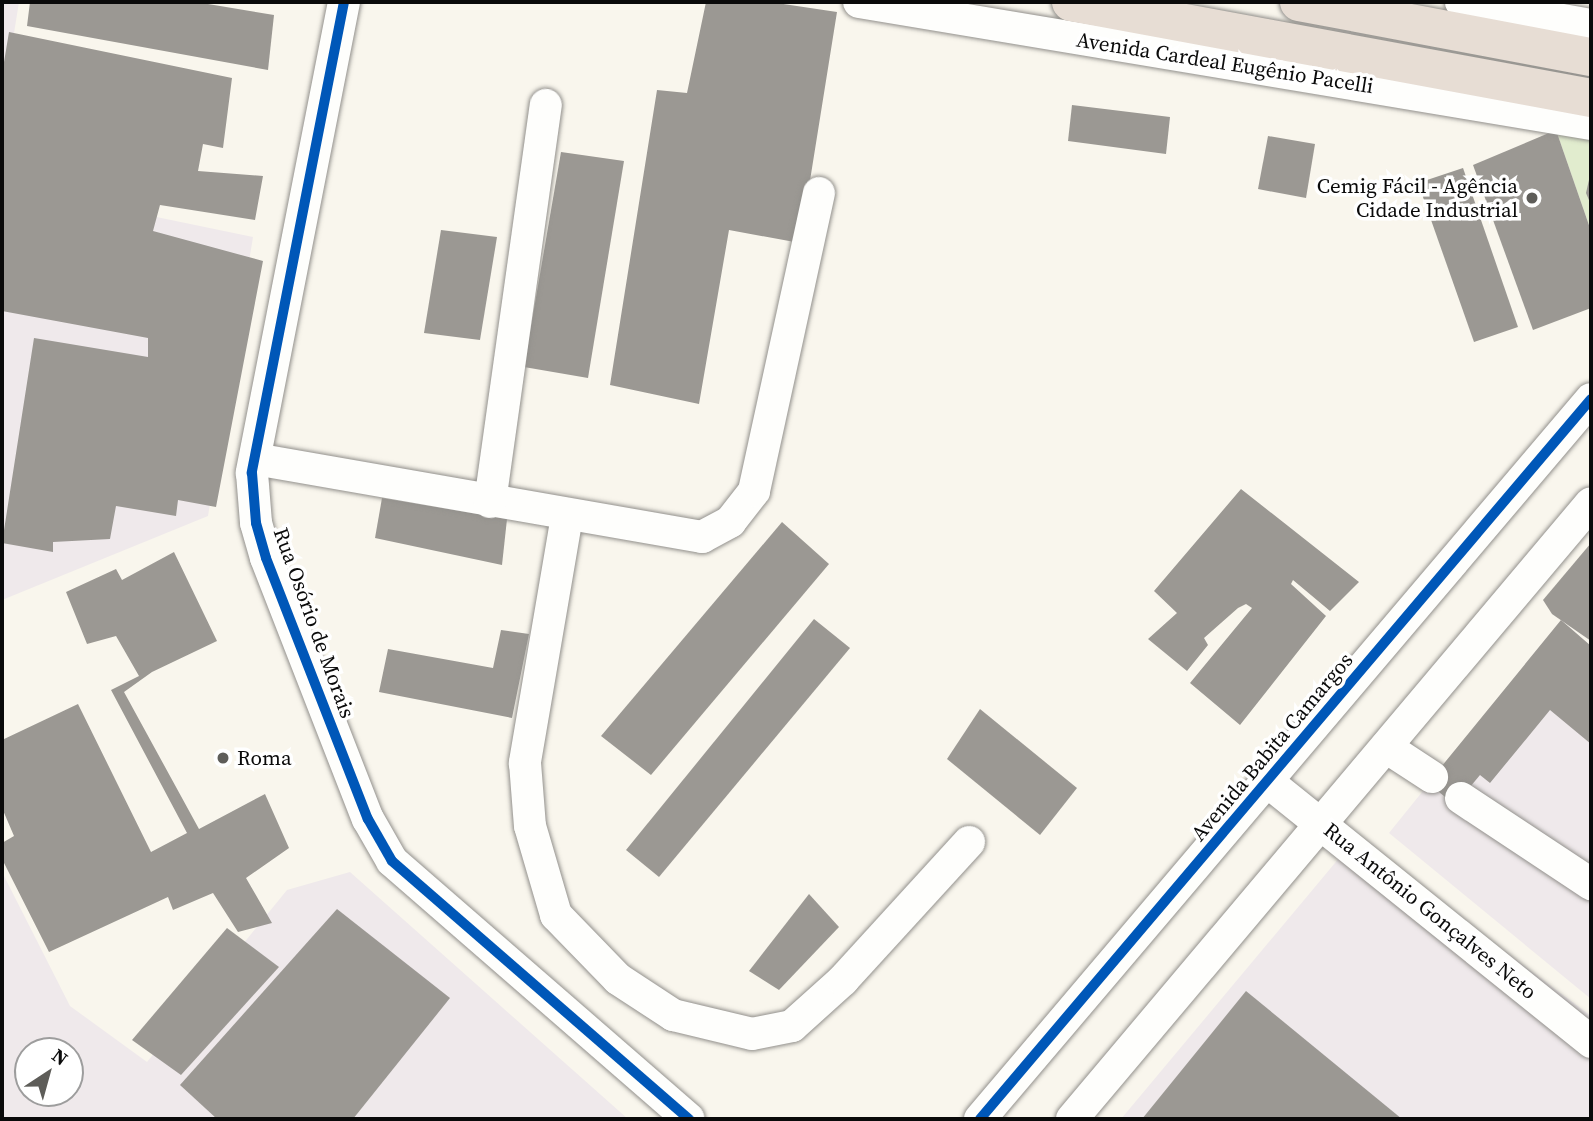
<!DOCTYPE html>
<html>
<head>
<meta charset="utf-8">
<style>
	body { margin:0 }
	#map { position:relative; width:1593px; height:1121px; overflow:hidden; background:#f9f6ed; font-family:"Source Serif 4",serif }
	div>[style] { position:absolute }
	.industrial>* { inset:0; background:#efe9eb }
	.green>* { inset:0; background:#e1ecce }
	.building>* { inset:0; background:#9b9893 }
	.roads { filter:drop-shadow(0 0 2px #92908c) drop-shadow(0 0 2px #92908c) }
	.minor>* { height:32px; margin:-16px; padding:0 16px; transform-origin:16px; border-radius:16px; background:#fefefc }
	.highway>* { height:38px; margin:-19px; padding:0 19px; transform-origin:19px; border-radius:19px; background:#e7ddd4 }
	.cycleway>* { height:10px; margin:-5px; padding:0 5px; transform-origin:5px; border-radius:5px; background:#0057b8 }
	.dots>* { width:19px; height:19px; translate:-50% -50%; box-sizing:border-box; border:4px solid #fff; border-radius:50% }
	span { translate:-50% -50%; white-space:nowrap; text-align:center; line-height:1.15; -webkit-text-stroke:7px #fff; paint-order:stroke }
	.street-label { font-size:21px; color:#0a0a0a }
	.poi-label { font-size:21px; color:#0a0a0a }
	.right { translate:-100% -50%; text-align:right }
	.left { translate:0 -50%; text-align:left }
	.frame { position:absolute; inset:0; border:4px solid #0a0a0a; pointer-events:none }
	.north { position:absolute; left:14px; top:1037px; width:70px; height:70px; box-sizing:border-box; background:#fff; border:2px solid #9d9d9d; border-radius:50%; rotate:36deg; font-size:19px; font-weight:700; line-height:28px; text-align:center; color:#0a0a0a }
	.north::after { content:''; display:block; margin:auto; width:24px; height:32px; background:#5e5d59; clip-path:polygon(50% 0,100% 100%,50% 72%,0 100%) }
</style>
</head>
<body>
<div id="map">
	<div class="industrial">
		<i style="clip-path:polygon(2px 2px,19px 2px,2px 108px)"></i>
		<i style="clip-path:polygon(2px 185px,253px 237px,208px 516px,2px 600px)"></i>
		<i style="clip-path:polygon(1561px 620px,1591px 646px,1591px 999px,1389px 833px)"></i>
		<i style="clip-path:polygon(1355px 839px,1591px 1016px,1591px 1119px,1121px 1119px)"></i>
		<i style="clip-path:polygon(evenodd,2px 872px,70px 1006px,147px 1062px,287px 890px,350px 872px,628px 1119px,2px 1119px,2px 872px,28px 1051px,70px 1051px,70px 1093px,28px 1093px,28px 1051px)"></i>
	</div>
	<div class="green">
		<i style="clip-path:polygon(1591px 127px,1591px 231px,1556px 130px)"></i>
	</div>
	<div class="building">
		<i style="clip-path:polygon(30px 2px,196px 2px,274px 15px,268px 70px,27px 26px)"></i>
		<i style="clip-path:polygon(706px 2px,770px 2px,837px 12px,800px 243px,729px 230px,699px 404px,610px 385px,657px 90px,687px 93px)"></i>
		<i style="clip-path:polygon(9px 32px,232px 78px,223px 148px,203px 144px,198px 171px,263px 176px,255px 220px,160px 205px,153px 231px,263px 261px,216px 507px,178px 500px,176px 516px,116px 506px,110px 539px,53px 542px,53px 552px,2px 543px,34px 338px,148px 357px,148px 338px,2px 311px,2px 74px)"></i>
		<i style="clip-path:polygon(1072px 105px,1170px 117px,1166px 154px,1068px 141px)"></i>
		<i style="clip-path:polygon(1556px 130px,1591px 231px,1591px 308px,1533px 330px,1473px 165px)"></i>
		<i style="clip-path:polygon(1268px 136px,1315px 144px,1306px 198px,1258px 189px)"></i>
		<i style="clip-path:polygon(561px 152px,624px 161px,588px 378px,524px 367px)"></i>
		<i style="clip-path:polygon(1463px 168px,1518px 327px,1474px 342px,1418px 183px)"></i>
		<i style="clip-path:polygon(1591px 171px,1591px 205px,1586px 193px)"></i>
		<i style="clip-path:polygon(441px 230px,497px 237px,480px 340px,424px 333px)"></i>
		<i style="clip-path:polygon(1241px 489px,1359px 582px,1330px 611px,1293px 580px,1291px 584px,1326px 616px,1240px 725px,1190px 683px,1252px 608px,1246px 604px,1238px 608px,1204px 638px,1208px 645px,1187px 671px,1148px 639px,1177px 613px,1154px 591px)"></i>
		<i style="clip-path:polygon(382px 498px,507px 519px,502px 565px,375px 538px)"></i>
		<i style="clip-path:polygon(782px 522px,829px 564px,651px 775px,601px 736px)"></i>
		<i style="clip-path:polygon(1591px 543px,1591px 641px,1552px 614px,1543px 600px)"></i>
		<i style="clip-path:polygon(174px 552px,217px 641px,152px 672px,124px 692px,199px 829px,265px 794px,289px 848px,246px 878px,272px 923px,238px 932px,213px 893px,173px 910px,168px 897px,49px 952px,2px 859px,2px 843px,14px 836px,2px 808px,2px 740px,78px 704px,151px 852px,187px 833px,111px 690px,139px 676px,116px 636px,87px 644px,66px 592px,116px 569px,122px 580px)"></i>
		<i style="clip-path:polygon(814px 619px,850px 648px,659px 877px,626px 850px)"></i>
		<i style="clip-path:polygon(1561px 620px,1591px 646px,1591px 744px,1550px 710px,1490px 783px,1480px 775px,1455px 805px,1428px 783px)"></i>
		<i style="clip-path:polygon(501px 630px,529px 634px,512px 718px,379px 692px,388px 649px,493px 668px)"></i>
		<i style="clip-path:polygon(980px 709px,1077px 788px,1040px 835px,947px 759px)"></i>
		<i style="clip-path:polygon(809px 894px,839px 927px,779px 990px,749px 971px)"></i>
		<i style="clip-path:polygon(337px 909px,450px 998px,353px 1119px,217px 1119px,180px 1085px)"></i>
		<i style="clip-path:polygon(227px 928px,279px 967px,181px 1075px,132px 1040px)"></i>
		<i style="clip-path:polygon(1246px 991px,1402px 1119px,1142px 1119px)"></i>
	</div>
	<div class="roads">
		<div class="minor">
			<i style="left:344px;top:2px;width:480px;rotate:101.1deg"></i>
			<i style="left:252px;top:473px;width:50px;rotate:85.4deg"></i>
			<i style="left:256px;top:523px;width:36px;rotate:74deg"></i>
			<i style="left:266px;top:558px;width:280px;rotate:68.7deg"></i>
			<i style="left:368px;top:819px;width:48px;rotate:60.3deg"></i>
			<i style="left:392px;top:861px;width:393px;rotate:41deg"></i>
			<i style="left:859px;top:2px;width:742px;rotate:9.46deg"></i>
			<i style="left:1461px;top:2px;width:132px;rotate:10deg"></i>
			<i style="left:255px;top:459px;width:454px;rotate:9.9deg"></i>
			<i style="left:702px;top:537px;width:32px;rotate:-28deg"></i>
			<i style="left:730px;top:522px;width:39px;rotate:-52deg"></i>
			<i style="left:754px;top:491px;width:305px;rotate:-77.7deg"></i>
			<i style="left:490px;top:502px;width:401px;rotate:-82deg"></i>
			<i style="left:567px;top:516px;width:251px;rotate:99.7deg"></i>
			<i style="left:525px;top:763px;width:63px;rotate:85.5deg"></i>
			<i style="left:530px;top:826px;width:93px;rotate:73.7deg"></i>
			<i style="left:556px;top:915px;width:89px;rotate:45.9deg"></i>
			<i style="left:618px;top:979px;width:66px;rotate:33.2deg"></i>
			<i style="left:673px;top:1015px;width:81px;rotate:13.5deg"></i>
			<i style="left:752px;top:1034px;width:41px;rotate:-11.3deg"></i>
			<i style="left:792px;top:1026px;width:69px;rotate:-42deg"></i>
			<i style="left:843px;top:980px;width:187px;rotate:-47.6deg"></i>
			<i style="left:1386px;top:747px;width:55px;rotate:33.1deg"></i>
			<i style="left:1268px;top:782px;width:415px;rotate:38.8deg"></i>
			<i style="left:1461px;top:798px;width:156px;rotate:33.5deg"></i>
			<i style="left:980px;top:1119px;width:944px;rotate:-49.68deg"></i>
			<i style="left:1072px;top:1119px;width:805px;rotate:-49.88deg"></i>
		</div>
		<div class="highway">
			<i style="left:1071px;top:2px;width:529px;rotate:10.46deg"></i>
			<i style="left:1299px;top:2px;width:297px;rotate:10.7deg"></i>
		</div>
	</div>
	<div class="cycleway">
		<i style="left:344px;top:2px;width:480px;rotate:101.1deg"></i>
		<i style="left:252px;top:473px;width:50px;rotate:85.4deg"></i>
		<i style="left:256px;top:523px;width:36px;rotate:74deg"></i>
		<i style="left:266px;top:558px;width:280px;rotate:68.7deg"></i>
		<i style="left:368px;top:819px;width:48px;rotate:60.3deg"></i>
		<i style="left:392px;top:861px;width:393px;rotate:41deg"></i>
		<i style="left:980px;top:1119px;width:944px;rotate:-49.68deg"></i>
	</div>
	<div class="dots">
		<i style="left:1532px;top:198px;background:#5e5d59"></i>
		<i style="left:223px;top:758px;background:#5e5d59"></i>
	</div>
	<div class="street-label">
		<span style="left:1225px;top:63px;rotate:9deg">Avenida Cardeal Eugênio Pacelli</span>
		<span style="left:314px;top:623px;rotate:70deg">Rua Osório de Morais</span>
		<span style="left:1272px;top:747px;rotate:-50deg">Avenida Babita Camargos</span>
		<span style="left:1430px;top:911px;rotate:39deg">Rua Antônio Gonçalves Neto</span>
	</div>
	<div class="poi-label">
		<span class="right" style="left:1518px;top:198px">Cemig Fácil - Agência<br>Cidade Industrial</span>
		<span class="left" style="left:237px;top:758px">Roma</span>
	</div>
	<div class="frame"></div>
	<div class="north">N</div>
</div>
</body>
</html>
